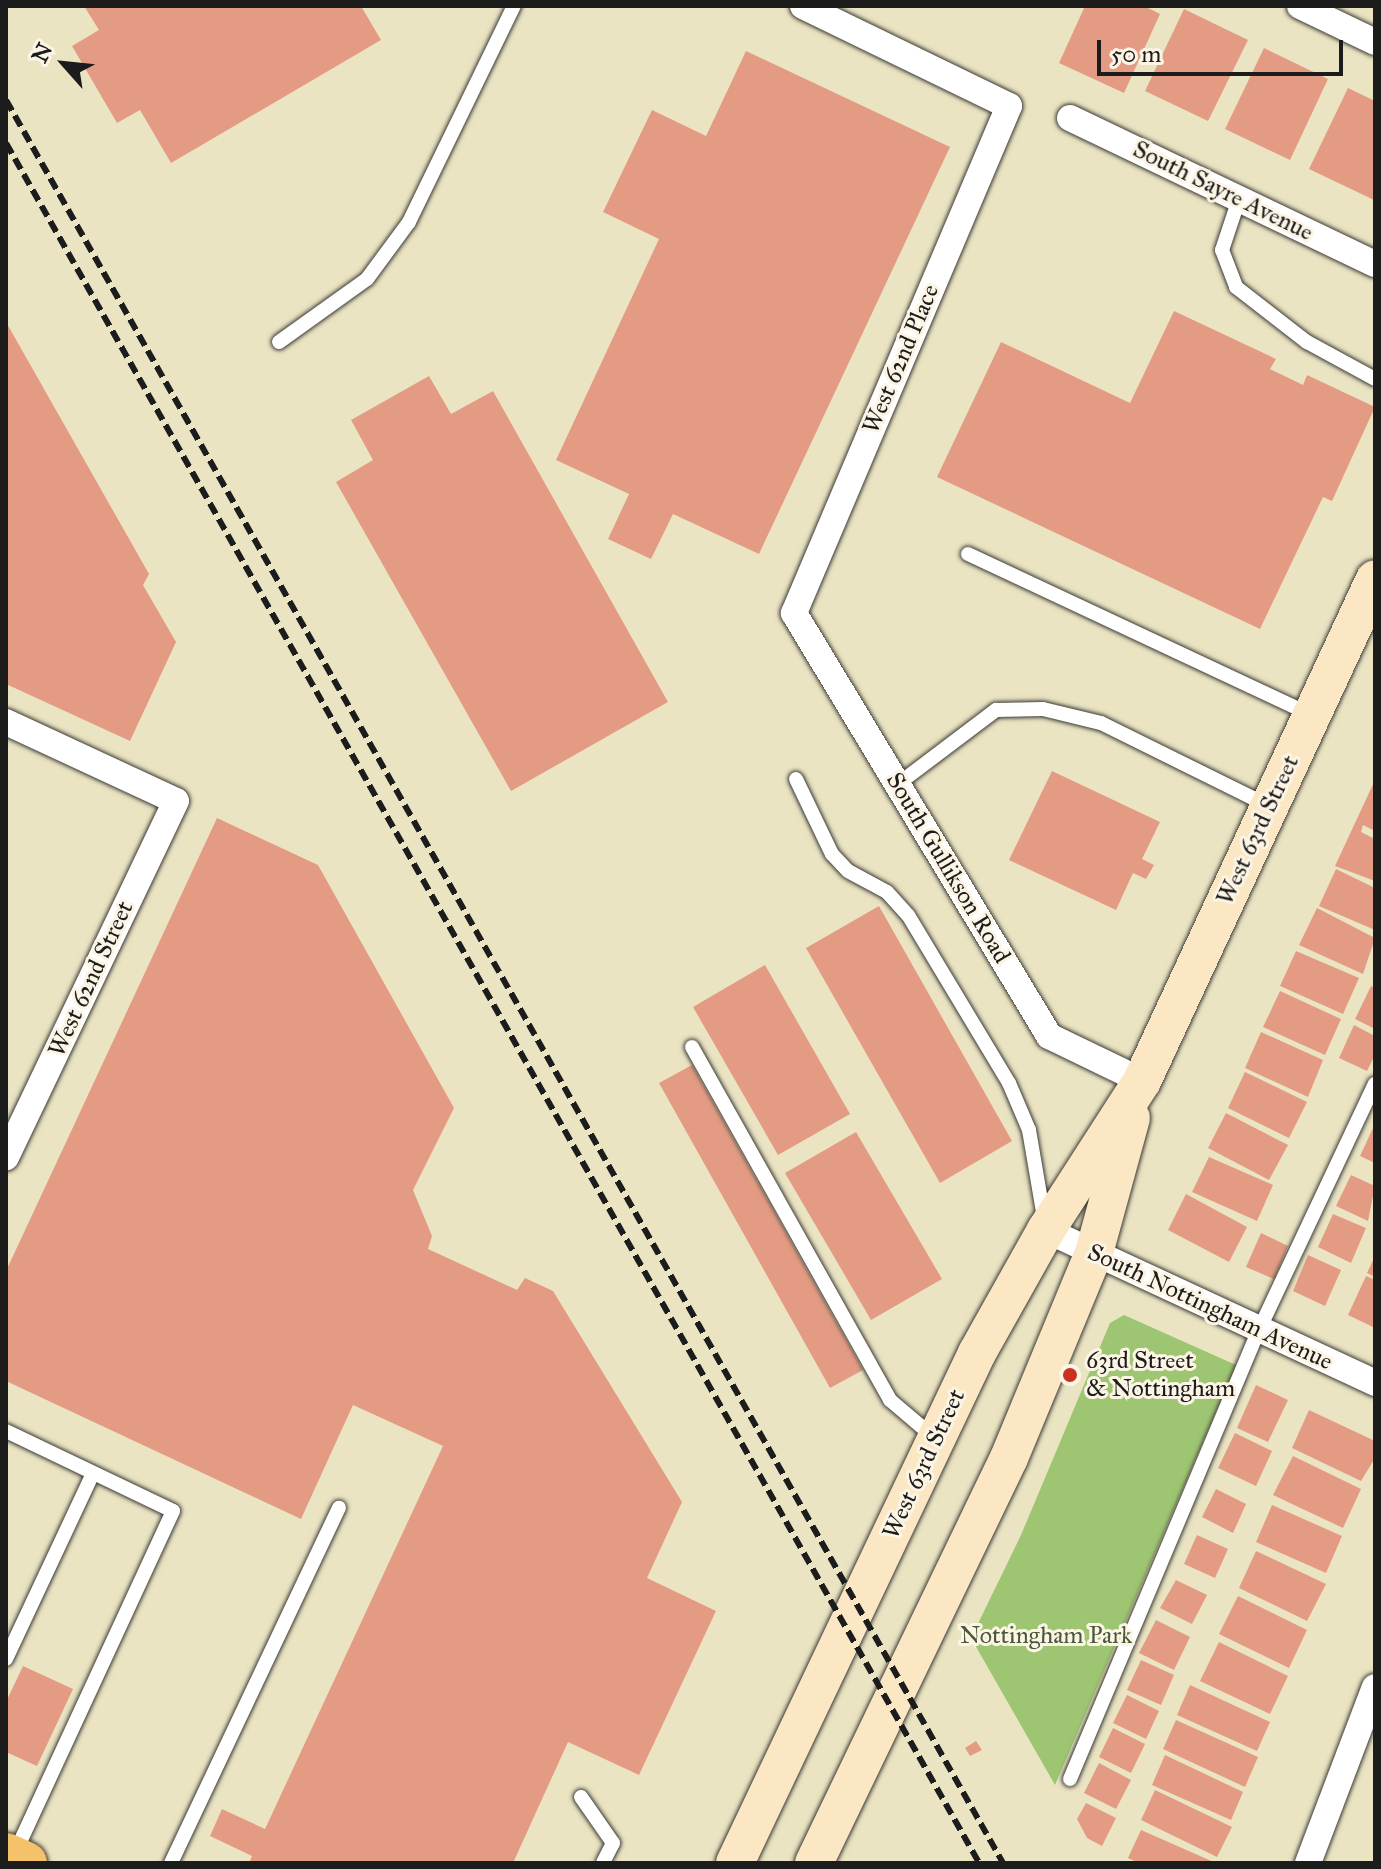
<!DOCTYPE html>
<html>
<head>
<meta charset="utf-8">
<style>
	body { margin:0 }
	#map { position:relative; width:1381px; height:1869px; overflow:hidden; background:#ebe4c3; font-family:"IM FELL Great Primer",serif }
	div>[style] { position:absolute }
	.green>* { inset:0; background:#9ec672 }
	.building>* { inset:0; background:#e39c83 }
	.roads { filter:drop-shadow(0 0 2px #3b3a35) drop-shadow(0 0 2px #3b3a35) }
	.service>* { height:14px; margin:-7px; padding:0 7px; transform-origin:7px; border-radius:7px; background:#fff }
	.minor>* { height:26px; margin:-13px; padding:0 13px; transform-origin:13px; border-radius:13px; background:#fff }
	.secondary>* { height:38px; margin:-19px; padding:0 19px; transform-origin:19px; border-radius:19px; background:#fbe7c3 }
	.primary>* { height:42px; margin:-21px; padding:0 21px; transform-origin:21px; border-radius:21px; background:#f4c26a }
	.rail>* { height:6px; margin-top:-3px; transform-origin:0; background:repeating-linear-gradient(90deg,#1c1c1c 0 12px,transparent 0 18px) }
	.dots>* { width:22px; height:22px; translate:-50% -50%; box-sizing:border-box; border:4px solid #fcf5e5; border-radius:50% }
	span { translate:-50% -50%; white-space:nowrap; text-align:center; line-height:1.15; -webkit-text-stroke:6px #fcf5e5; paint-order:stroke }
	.street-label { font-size:24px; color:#1c1c1c }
	.poi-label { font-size:24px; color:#1c1c1c }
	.left { translate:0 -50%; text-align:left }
	.park-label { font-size:24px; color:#4a583a }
	.frame { position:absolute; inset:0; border:8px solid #1c1c1c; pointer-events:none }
	.north { position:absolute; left:24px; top:24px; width:80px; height:80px; -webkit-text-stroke:6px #fcf5e5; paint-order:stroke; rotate:297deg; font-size:22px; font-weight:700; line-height:32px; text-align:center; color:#1c1c1c }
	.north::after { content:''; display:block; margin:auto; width:28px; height:36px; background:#1c1c1c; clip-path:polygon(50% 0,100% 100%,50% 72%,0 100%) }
	.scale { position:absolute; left:1097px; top:40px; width:246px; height:36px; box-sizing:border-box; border:4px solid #1c1c1c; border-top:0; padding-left:10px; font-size:24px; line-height:28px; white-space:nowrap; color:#1c1c1c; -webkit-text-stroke:6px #fcf5e5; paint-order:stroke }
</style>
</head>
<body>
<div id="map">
	<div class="green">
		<i style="clip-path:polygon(1124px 1315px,1236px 1365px,1055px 1785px,971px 1638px,1021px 1535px,1110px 1323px)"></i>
	</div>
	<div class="building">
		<i style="clip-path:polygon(84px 6px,361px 6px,381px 40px,171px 163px,140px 110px,117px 123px,72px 46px,99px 30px)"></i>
		<i style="clip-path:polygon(1085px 6px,1144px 6px,1160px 14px,1124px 93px,1059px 63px)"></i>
		<i style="clip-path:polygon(1184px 9px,1248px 40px,1208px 121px,1145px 91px)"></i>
		<i style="clip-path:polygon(1264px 48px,1328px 79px,1290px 160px,1225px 129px)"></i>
		<i style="clip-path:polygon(746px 51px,950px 147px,759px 554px,673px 514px,651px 559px,608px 539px,629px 494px,556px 460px,659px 239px,603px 212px,652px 110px,706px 136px)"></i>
		<i style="clip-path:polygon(1348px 88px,1375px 101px,1374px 200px,1309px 169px)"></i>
		<i style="clip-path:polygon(1174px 311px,1276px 359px,1270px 369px,1303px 385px,1307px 375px,1375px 407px,1332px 501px,1323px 497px,1260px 629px,937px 477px,1001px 342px,1130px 403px)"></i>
		<i style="clip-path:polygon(6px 322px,149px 574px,143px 585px,176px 642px,130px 741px,6px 684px)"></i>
		<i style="clip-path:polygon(429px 376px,451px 414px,493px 391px,668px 702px,511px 791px,336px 482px,373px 460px,351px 420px)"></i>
		<i style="clip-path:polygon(1052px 771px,1160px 822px,1142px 859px,1154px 865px,1146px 879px,1133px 873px,1116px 910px,1009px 860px)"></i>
		<i style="clip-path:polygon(1375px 780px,1375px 831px,1363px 825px,1361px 832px,1375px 839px,1375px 881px,1335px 866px)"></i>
		<i style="clip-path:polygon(217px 818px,318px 865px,454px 1108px,413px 1190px,432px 1236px,428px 1249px,517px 1290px,525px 1278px,553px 1291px,682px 1502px,647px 1578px,716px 1611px,639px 1775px,568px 1742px,513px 1863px,249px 1863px,252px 1856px,210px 1836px,222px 1809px,265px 1829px,443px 1446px,353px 1405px,301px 1519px,6px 1381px,6px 1271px)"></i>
		<i style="clip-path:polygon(1336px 869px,1375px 888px,1375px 930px,1319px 906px)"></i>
		<i style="clip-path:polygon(879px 906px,1012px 1141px,940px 1183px,806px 948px)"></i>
		<i style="clip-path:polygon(1317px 908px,1375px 938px,1363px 974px,1299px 945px)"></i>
		<i style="clip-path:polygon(1296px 951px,1359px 978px,1343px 1014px,1280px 986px)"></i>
		<i style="clip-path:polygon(765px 965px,850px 1114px,778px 1155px,693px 1007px)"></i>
		<i style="clip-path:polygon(1371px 986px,1375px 988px,1375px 1029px,1355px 1019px)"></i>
		<i style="clip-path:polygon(1280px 991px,1341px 1019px,1325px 1055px,1263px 1027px)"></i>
		<i style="clip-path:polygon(1354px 1025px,1375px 1036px,1375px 1055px,1367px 1071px,1339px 1058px)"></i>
		<i style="clip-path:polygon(1261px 1032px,1323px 1060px,1308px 1097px,1245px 1068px)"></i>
		<i style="clip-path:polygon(692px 1065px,863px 1370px,830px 1388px,659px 1083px)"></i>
		<i style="clip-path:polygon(1245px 1072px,1307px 1102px,1289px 1138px,1228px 1108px)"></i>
		<i style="clip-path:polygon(1226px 1113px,1288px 1145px,1269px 1180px,1208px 1148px)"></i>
		<i style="clip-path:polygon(1373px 1128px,1375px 1129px,1375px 1163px,1360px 1156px)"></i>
		<i style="clip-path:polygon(856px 1132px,942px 1279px,871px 1320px,785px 1173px)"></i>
		<i style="clip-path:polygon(1209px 1157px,1273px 1185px,1257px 1221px,1192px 1192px)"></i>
		<i style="clip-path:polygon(1351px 1175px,1375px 1186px,1368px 1221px,1336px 1206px)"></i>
		<i style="clip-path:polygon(1186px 1194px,1247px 1227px,1229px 1262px,1168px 1230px)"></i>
		<i style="clip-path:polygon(1333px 1214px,1366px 1228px,1351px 1263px,1318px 1247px)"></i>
		<i style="clip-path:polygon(1261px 1233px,1288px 1246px,1274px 1279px,1246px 1267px)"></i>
		<i style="clip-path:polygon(1308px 1255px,1341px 1270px,1325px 1306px,1293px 1291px)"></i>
		<i style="clip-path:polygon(1375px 1256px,1375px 1277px,1367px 1273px)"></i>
		<i style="clip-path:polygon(1366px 1276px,1375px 1280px,1375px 1328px,1348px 1315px)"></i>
		<i style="clip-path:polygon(1256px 1385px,1288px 1400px,1268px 1442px,1237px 1428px)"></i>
		<i style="clip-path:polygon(1309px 1410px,1375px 1441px,1375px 1458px,1361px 1481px,1292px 1448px)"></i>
		<i style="clip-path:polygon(1235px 1433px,1272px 1451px,1256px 1486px,1218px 1468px)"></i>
		<i style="clip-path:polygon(1293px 1456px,1361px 1489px,1343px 1528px,1273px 1495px)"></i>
		<i style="clip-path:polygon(1216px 1489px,1246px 1504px,1233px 1533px,1202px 1517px)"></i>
		<i style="clip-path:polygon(1272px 1505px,1342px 1536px,1326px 1573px,1256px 1542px)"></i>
		<i style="clip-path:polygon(1197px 1535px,1228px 1549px,1215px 1578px,1184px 1564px)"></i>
		<i style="clip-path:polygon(1256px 1551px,1326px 1584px,1307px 1621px,1239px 1588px)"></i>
		<i style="clip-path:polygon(1176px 1580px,1207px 1595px,1192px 1624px,1160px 1608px)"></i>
		<i style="clip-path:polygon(1238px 1596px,1307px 1630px,1289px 1668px,1219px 1634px)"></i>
		<i style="clip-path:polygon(1156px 1620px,1190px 1637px,1174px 1670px,1139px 1653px)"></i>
		<i style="clip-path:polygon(1219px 1642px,1288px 1676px,1270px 1714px,1200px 1681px)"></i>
		<i style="clip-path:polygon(1141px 1660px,1174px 1675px,1161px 1705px,1127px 1690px)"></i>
		<i style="clip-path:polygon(23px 1666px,73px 1689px,37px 1766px,6px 1752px,6px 1702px)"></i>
		<i style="clip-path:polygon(1190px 1685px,1270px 1722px,1257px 1751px,1177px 1715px)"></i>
		<i style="clip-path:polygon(1127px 1695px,1159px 1711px,1146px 1739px,1113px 1723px)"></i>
		<i style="clip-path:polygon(1176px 1720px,1258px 1757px,1245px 1787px,1163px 1749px)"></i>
		<i style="clip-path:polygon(1113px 1728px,1145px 1744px,1131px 1773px,1099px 1757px)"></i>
		<i style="clip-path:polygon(976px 1741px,982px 1750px,970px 1756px,965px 1748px)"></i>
		<i style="clip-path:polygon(1165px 1755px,1243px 1792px,1231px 1820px,1152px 1785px)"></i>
		<i style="clip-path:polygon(1099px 1763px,1131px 1780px,1116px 1809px,1084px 1793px)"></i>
		<i style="clip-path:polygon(1155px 1790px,1232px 1827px,1217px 1857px,1141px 1820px)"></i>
		<i style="clip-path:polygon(1086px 1803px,1116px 1818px,1102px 1846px,1087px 1838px,1077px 1819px)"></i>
		<i style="clip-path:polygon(1141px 1830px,1216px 1863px,1139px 1863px,1128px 1858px)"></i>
	</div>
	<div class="roads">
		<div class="service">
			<i style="left:1239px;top:199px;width:54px;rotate:108.4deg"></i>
			<i style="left:1222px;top:250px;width:40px;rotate:69deg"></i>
			<i style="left:1236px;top:287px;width:90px;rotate:37.8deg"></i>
			<i style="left:1307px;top:342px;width:77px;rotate:28.6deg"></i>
			<i style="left:279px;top:342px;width:108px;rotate:-35.6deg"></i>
			<i style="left:367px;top:279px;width:71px;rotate:-53.6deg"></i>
			<i style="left:409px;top:222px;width:240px;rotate:-64.1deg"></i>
			<i style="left:968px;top:554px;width:379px;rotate:25.1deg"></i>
			<i style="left:796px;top:779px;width:83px;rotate:64.4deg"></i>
			<i style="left:832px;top:854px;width:23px;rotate:47deg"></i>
			<i style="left:848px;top:871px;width:44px;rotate:28.3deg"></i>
			<i style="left:887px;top:892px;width:31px;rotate:48deg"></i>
			<i style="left:908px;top:915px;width:196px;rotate:59deg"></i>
			<i style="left:1009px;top:1083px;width:51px;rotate:66.9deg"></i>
			<i style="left:1029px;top:1130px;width:89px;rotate:80.3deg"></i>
			<i style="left:898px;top:784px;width:123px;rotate:-37.1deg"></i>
			<i style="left:996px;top:710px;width:47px;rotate:-1.2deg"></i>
			<i style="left:1043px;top:709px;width:60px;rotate:13.6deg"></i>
			<i style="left:1101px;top:723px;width:187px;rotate:26.3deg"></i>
			<i style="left:692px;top:1047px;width:405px;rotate:60.7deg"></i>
			<i style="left:890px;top:1400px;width:60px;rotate:40.3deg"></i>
			<i style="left:6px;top:1431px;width:185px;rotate:25.6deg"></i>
			<i style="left:173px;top:1511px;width:377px;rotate:114.8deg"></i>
			<i style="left:6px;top:1659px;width:205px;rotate:-64.9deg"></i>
			<i style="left:1070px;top:1779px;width:487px;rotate:-67.2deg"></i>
			<i style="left:1259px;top:1330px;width:272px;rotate:-64.8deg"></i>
			<i style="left:581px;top:1797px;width:56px;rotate:55.2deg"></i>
			<i style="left:613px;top:1843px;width:22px;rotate:117deg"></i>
			<i style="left:171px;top:1863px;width:393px;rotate:-64.7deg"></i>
		</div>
		<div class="minor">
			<i style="left:803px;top:6px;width:229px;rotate:25.9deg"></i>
			<i style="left:1009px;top:106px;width:551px;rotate:112.98deg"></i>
			<i style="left:794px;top:613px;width:494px;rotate:58.9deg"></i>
			<i style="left:1049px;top:1036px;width:103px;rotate:25.8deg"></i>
			<i style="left:1300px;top:6px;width:83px;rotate:25.6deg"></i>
			<i style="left:1070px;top:118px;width:338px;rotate:25.6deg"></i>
			<i style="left:6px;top:722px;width:187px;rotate:24.9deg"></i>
			<i style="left:176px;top:801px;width:395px;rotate:115.5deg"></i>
			<i style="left:1046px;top:1230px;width:363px;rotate:24.9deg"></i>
			<i style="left:1308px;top:1863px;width:188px;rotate:-69.2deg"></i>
		</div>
		<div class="secondary">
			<i style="left:735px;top:1863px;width:565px;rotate:-64.62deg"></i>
			<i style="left:977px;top:1353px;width:141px;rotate:-60.7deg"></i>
			<i style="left:1046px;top:1230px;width:177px;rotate:-57.2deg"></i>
			<i style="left:1142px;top:1081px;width:553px;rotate:-65.1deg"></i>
			<i style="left:814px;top:1863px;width:449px;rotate:-64.3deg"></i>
			<i style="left:1009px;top:1458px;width:222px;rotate:-67.5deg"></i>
			<i style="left:1094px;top:1253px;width:140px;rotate:-74.7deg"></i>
		</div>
		<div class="primary">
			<i style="left:6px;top:1854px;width:22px;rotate:24deg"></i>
		</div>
	</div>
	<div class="rail">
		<i style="left:6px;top:100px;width:2025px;rotate:60.51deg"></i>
		<i style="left:6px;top:143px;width:1976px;rotate:60.5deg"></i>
	</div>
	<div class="dots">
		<i style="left:1070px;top:1375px;background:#c8321e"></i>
	</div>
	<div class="street-label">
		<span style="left:1223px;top:191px;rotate:26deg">South Sayre Avenue</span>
		<span style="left:901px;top:359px;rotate:-67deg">West 62nd Place</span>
		<span style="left:1258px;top:830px;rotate:-65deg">West 63rd Street</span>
		<span style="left:948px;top:868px;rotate:59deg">South Gullikson Road</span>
		<span style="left:91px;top:979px;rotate:-65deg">West 62nd Street</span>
		<span style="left:1210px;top:1307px;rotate:25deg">South Nottingham Avenue</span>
		<span style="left:924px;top:1464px;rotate:-65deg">West 63rd Street</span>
	</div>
	<div class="poi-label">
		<span class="left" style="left:1086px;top:1375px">63rd Street<br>&amp; Nottingham</span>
	</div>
	<div class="park-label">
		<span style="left:1046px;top:1636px">Nottingham Park</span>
	</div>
	<div class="frame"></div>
	<div class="north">N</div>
	<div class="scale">50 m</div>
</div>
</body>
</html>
